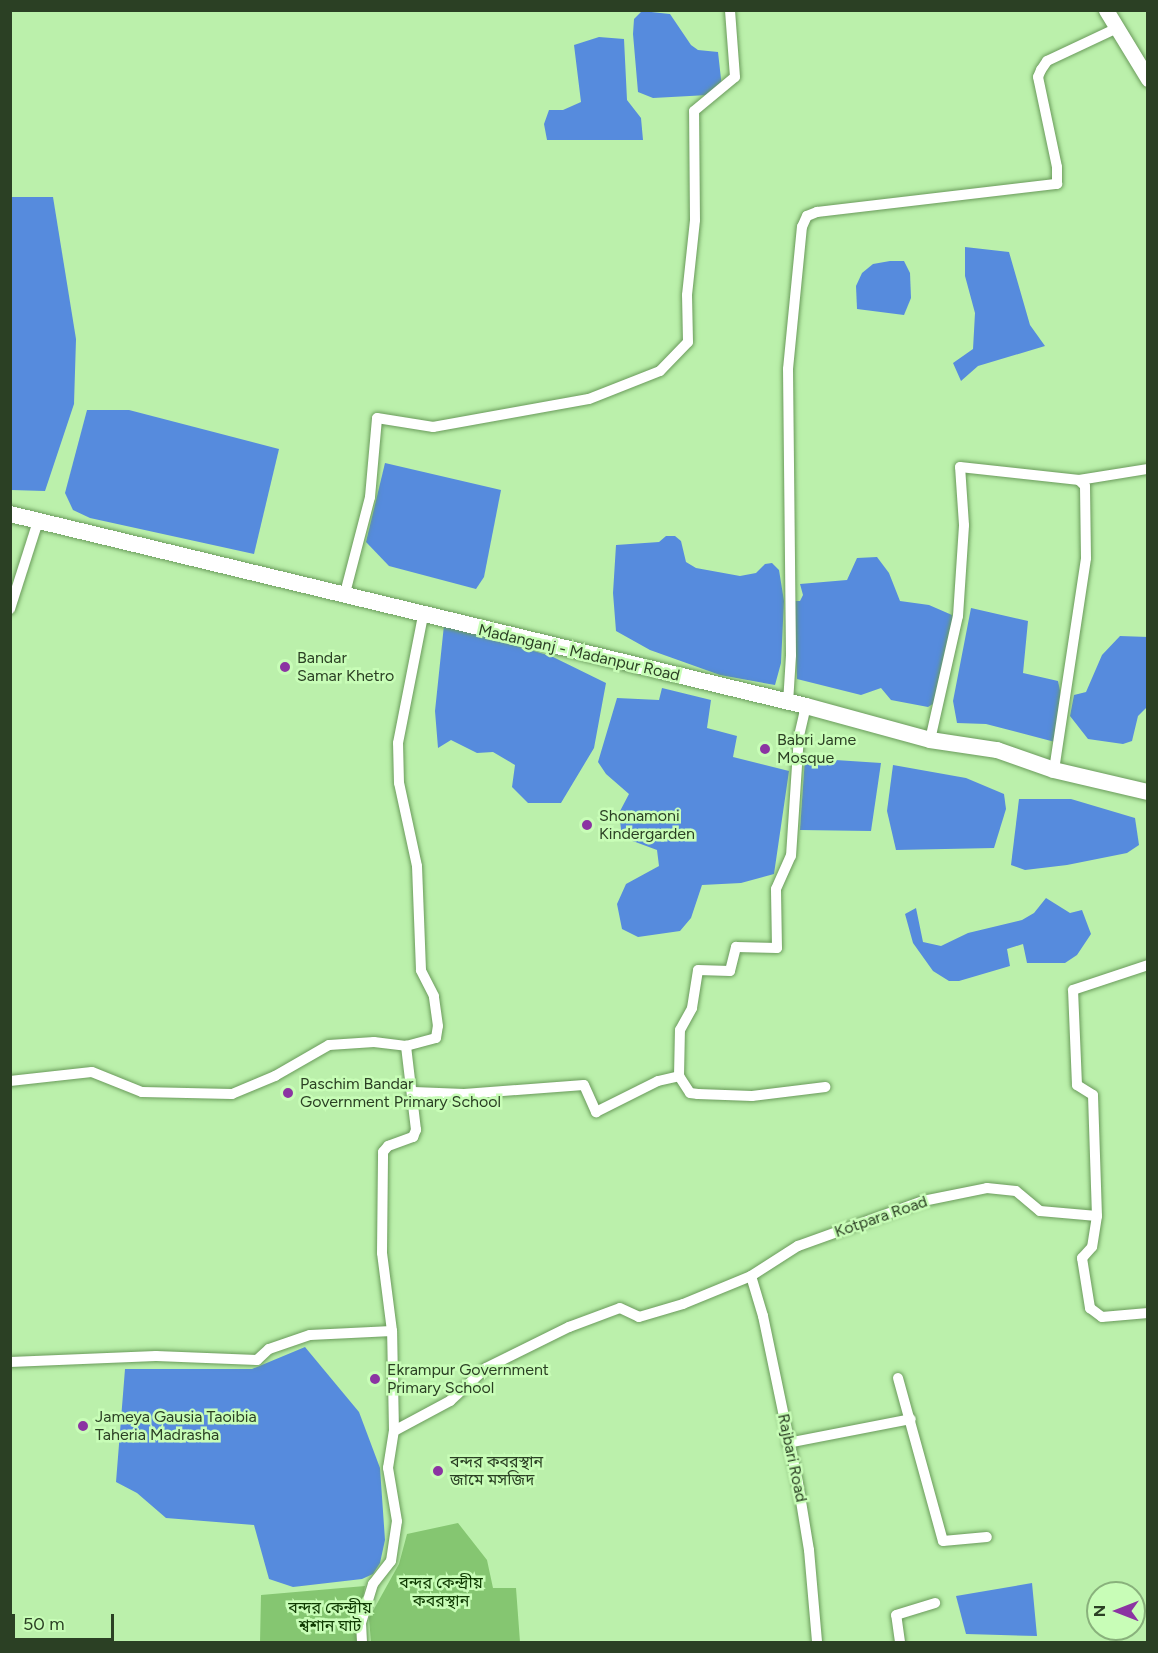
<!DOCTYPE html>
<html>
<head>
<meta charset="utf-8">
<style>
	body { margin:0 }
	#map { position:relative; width:1158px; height:1653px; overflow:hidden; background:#bbf0ab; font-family:Figtree,"Noto Sans Bengali",sans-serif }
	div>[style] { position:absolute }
	.green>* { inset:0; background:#85c671 }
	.water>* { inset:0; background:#568bdd }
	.roads { filter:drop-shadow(0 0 2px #6a9b5b) drop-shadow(0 0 2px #6a9b5b) }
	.street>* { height:10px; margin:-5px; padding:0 5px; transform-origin:5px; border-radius:5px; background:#fff }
	.secondary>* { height:15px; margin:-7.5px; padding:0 7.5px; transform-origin:7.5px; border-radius:7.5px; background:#fff }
	.primary>* { height:16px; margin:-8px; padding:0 8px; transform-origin:8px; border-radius:8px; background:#fff }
	.dots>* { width:16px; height:16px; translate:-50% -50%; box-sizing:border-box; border:3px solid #c8fdb7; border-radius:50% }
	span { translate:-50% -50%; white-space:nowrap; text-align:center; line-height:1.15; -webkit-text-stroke:5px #c8fdb7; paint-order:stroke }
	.street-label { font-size:16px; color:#2b4024 }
	.poi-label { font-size:16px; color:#2b4024 }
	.left { translate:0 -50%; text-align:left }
	.park-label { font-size:16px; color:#0e3900 }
	.frame { position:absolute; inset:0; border:12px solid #2b4024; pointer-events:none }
	.north { position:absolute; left:1086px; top:1581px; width:60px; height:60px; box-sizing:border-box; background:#c8fdb7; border:2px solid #89b17c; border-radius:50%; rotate:270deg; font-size:16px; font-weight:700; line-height:24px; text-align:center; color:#2b4024 }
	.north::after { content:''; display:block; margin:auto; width:21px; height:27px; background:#8b34a2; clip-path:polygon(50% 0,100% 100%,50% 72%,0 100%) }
	.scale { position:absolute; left:12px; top:1614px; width:102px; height:27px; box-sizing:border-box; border:3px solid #2b4024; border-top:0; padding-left:8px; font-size:18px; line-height:21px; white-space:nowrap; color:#2b4024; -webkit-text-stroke:4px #c8fdb7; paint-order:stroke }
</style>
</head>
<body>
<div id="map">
	<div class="green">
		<i style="clip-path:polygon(458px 1523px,487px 1560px,493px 1588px,516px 1588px,520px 1642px,371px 1642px,369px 1618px,399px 1564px,407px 1534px)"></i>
		<i style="clip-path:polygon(365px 1586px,359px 1618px,360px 1642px,260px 1642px,261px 1595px)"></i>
	</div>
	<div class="water">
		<i style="clip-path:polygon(642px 11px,670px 14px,691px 45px,698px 50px,718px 52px,722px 88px,708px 95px,653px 98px,638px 92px,633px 34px,634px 19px)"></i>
		<i style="clip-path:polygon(599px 37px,624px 39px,627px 100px,641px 118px,643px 140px,547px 140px,544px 124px,549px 110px,563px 110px,581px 102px,574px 45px)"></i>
		<i style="clip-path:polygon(10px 197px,53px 197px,76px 339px,74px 404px,45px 491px,11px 490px)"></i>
		<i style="clip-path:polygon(965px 247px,1009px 252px,1030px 325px,1045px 346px,978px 366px,961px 381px,953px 363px,973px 349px,975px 313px,965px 276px)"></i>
		<i style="clip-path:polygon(890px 261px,904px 261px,910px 273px,911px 298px,904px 315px,857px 309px,856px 286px,862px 273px,873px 264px)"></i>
		<i style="clip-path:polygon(87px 410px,129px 410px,279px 449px,254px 554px,90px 518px,73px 510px,65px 493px)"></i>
		<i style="clip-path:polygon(385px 463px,501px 490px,484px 577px,476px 589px,389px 566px,366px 542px)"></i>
		<i style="clip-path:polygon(666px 536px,675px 536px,681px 541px,686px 562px,696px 568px,740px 576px,756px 573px,765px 564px,772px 563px,779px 570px,784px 601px,781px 663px,775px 685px,720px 675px,650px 650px,616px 631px,613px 593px,616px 545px,659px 542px)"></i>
		<i style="clip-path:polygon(877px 557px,889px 573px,900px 601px,929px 605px,952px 615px,955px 627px,936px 702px,928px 707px,891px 700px,881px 688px,861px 695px,797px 679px,794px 601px,800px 601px,803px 595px,800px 584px,847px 580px,857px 558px)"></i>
		<i style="clip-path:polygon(971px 608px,1028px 621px,1023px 673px,1058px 681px,1063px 705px,1055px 742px,986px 724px,957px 723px,953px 701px)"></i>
		<i style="clip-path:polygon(444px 625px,551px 656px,606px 683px,594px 748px,561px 803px,528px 803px,512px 787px,515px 765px,493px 752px,477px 753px,451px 740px,438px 748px,435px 711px)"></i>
		<i style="clip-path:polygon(1120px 636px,1148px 637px,1147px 707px,1138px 716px,1132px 741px,1123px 744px,1088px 739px,1070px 716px,1074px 695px,1086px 692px,1102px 655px)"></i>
		<i style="clip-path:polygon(662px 688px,711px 700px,707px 728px,737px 736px,733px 757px,789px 771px,774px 874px,741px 883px,702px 885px,691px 918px,680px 931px,638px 937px,622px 929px,617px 904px,626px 884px,659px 866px,657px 850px,622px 837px,619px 813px,629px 794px,606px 774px,598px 762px,617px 698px,659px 700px)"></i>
		<i style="clip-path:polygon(805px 758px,881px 763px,871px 831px,800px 830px)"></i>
		<i style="clip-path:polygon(893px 765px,966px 778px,1004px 794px,1006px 809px,994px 848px,896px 850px,887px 811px)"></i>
		<i style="clip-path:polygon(1019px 799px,1071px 799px,1135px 818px,1139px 845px,1127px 853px,1067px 865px,1025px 870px,1011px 865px)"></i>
		<i style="clip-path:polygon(1046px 898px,1070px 913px,1082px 910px,1091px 934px,1077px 955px,1065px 963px,1027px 963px,1023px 944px,1007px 949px,1010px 966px,959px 981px,949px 981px,933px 971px,913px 943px,905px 914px,916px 908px,923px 942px,941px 946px,968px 933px,1022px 920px,1034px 913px)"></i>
		<i style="clip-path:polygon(305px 1347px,359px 1412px,380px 1468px,385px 1540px,380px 1563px,373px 1574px,362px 1579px,293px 1587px,269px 1579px,254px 1525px,166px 1518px,137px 1493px,116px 1482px,125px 1369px,252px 1369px)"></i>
		<i style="clip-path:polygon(1032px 1583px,1037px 1636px,966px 1634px,956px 1596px)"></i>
	</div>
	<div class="roads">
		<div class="street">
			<i style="left:344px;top:597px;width:103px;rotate:-75.4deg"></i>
			<i style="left:370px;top:497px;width:79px;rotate:-84.9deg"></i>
			<i style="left:377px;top:418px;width:57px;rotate:9.1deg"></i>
			<i style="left:433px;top:427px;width:158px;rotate:-10.2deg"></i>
			<i style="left:589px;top:399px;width:76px;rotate:-21.5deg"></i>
			<i style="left:660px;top:371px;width:40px;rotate:-46deg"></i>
			<i style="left:688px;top:342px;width:47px;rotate:-91.2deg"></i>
			<i style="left:687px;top:295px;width:75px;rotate:-83.9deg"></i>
			<i style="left:695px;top:220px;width:109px;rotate:-90.5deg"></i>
			<i style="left:694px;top:111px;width:53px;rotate:-39.7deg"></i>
			<i style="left:735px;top:77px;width:67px;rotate:-94.3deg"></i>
			<i style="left:10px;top:609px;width:92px;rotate:-72.3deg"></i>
			<i style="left:788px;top:703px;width:48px;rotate:-86.4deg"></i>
			<i style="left:791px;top:655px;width:286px;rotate:-90.6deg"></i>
			<i style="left:788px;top:369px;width:143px;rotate:-84.4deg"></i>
			<i style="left:802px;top:227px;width:12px;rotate:-66deg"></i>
			<i style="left:807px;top:216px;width:11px;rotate:-22deg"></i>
			<i style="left:817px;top:212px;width:242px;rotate:-6.7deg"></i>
			<i style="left:1057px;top:184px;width:17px;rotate:-90deg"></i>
			<i style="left:1057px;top:167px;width:92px;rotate:-101.9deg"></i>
			<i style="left:1038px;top:77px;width:8px;rotate:-67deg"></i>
			<i style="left:1041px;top:70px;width:11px;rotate:-56deg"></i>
			<i style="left:1047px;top:61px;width:77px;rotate:-25.2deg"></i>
			<i style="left:930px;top:740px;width:127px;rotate:-77.3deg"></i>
			<i style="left:958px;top:616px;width:91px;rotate:-86.2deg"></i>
			<i style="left:964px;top:525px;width:58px;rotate:-93.9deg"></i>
			<i style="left:960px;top:467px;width:120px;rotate:6.2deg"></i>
			<i style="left:1079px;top:480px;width:70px;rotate:-9.1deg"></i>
			<i style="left:1054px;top:770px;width:214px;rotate:-81.4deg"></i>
			<i style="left:1086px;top:558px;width:72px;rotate:-90.8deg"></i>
			<i style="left:1085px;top:486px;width:8px;rotate:-135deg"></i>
			<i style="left:679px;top:1076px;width:20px;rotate:57deg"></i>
			<i style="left:690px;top:1093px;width:8px;rotate:7deg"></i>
			<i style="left:698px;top:1094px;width:54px;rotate:2.1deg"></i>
			<i style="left:752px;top:1096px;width:74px;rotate:-7deg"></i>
			<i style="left:10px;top:1081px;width:82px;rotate:-6.3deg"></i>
			<i style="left:92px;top:1072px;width:54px;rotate:21.8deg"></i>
			<i style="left:142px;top:1092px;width:90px;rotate:1.3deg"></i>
			<i style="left:232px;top:1094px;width:47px;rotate:-22.7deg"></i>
			<i style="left:275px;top:1076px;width:62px;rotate:-29.9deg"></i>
			<i style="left:329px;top:1045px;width:45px;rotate:-3.8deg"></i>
			<i style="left:374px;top:1042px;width:32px;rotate:7deg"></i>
			<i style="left:414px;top:1092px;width:50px;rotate:2.3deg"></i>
			<i style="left:464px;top:1094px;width:120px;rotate:-4.3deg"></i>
			<i style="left:584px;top:1085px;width:30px;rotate:66deg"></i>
			<i style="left:596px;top:1112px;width:69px;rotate:-26.6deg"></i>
			<i style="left:658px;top:1081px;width:22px;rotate:-13deg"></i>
			<i style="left:679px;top:1076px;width:46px;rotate:-88.8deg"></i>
			<i style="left:680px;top:1030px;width:25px;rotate:-61deg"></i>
			<i style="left:692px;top:1008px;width:38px;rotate:-81deg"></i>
			<i style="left:698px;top:970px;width:32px;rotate:2deg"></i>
			<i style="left:730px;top:971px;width:25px;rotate:-76deg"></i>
			<i style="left:736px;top:947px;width:41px;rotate:1.4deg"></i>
			<i style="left:777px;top:948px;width:59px;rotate:-91deg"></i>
			<i style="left:776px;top:889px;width:36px;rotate:-66deg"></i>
			<i style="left:791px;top:856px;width:120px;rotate:-86.2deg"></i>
			<i style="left:799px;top:736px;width:31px;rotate:-77deg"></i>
			<i style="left:1097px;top:1216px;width:31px;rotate:99deg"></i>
			<i style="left:1092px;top:1247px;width:15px;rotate:132deg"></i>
			<i style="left:1082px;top:1258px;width:51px;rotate:80.9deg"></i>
			<i style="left:1090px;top:1308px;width:15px;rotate:37deg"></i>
			<i style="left:1102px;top:1317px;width:46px;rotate:-5deg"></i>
			<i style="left:751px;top:1276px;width:42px;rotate:73.3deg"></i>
			<i style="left:763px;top:1316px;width:171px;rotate:78.2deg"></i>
			<i style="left:798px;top:1483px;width:68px;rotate:80.7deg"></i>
			<i style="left:809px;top:1550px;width:92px;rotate:85deg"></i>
			<i style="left:10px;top:1362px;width:146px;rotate:-2.4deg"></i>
			<i style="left:156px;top:1356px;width:101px;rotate:2.3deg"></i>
			<i style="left:257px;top:1360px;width:16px;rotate:-43deg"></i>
			<i style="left:269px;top:1349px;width:43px;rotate:-18.9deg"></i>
			<i style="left:310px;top:1335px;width:82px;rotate:-2.8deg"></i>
			<i style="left:898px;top:1378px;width:169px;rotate:74.6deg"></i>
			<i style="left:943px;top:1541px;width:44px;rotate:-5.2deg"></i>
			<i style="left:394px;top:1431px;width:64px;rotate:-28.2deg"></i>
			<i style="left:450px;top:1401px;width:49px;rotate:-42.5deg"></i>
			<i style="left:486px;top:1368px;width:93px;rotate:-26.3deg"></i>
			<i style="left:569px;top:1327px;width:54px;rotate:-20.4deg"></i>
			<i style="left:620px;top:1308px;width:21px;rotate:25deg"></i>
			<i style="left:639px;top:1317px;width:46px;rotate:-16.5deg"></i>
			<i style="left:683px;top:1304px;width:74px;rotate:-22.4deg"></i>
			<i style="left:751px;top:1276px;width:56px;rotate:-32.6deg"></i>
			<i style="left:798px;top:1246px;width:133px;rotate:-19.8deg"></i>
			<i style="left:923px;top:1201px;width:65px;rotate:-11.5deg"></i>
			<i style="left:987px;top:1188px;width:29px;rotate:6deg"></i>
			<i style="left:1016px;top:1191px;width:31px;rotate:40deg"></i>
			<i style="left:1040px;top:1211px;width:57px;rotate:5deg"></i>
			<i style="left:1097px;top:1216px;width:121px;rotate:-91.9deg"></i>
			<i style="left:1093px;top:1095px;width:19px;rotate:-148deg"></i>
			<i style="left:1077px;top:1085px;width:95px;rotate:-92.4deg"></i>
			<i style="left:1073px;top:990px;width:79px;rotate:-18.4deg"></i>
			<i style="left:788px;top:1443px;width:125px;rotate:-11deg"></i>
			<i style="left:362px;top:1642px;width:19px;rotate:-93deg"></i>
			<i style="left:361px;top:1623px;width:41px;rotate:-72.9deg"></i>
			<i style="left:373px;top:1584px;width:29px;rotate:-52deg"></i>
			<i style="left:391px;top:1561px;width:40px;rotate:-81.5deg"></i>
			<i style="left:397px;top:1521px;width:54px;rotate:-99.6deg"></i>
			<i style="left:388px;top:1468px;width:37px;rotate:-81deg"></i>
			<i style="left:394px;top:1431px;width:100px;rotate:-91.1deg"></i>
			<i style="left:392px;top:1331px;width:79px;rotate:-97.3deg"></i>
			<i style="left:382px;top:1253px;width:101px;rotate:-89.4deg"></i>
			<i style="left:383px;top:1152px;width:8px;rotate:-50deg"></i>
			<i style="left:388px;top:1146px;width:27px;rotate:-20deg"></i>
			<i style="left:413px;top:1137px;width:8px;rotate:-67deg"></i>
			<i style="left:416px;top:1130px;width:85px;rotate:-96.8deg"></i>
			<i style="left:406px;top:1046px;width:31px;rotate:-15deg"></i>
			<i style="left:436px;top:1038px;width:12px;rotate:-81deg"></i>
			<i style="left:438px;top:1026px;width:30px;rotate:-98deg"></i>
			<i style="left:434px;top:996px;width:29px;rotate:-117deg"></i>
			<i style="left:421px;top:970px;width:104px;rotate:-92.2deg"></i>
			<i style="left:417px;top:866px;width:85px;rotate:-102.2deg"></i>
			<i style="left:399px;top:783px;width:40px;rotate:-91.4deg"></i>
			<i style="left:398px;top:743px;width:129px;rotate:-78.9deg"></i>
			<i style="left:900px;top:1642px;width:27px;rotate:-98deg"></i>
			<i style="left:896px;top:1615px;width:41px;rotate:-17.1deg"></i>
		</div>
		<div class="secondary">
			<i style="left:1106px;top:10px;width:81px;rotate:58.7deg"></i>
		</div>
		<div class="primary">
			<i style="left:10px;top:514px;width:819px;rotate:13.56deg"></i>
			<i style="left:806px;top:706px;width:129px;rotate:15.3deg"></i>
			<i style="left:930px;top:740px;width:68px;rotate:8.5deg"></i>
			<i style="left:997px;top:750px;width:60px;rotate:19.3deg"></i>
			<i style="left:1054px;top:770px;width:97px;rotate:13.2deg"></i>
		</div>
	</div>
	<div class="dots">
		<i style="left:285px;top:667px;background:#8b34a2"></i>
		<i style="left:765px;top:749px;background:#8b34a2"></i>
		<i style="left:587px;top:825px;background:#8b34a2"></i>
		<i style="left:288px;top:1093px;background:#8b34a2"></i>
		<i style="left:375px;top:1379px;background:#8b34a2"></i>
		<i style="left:83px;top:1426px;background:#8b34a2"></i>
		<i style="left:438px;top:1471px;background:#8b34a2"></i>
	</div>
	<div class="street-label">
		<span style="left:579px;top:653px;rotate:13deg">Madanganj - Madanpur Road</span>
		<span style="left:881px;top:1217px;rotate:-19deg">Kotpara Road</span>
		<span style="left:792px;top:1458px;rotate:78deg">Rajbari Road</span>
	</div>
	<div class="poi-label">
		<span class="left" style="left:297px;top:667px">Bandar<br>Samar Khetro</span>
		<span class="left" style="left:777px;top:749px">Babri Jame<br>Mosque</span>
		<span class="left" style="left:599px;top:825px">Shonamoni<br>Kindergarden</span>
		<span class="left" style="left:300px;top:1093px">Paschim Bandar<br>Government Primary School</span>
		<span class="left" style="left:387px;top:1379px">Ekrampur Government<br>Primary School</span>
		<span class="left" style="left:95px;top:1426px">Jameya Gausia Taoibia<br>Taheria Madrasha</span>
		<span class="left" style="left:450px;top:1471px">বন্দর কবরস্থান<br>জামে মসজিদ</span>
	</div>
	<div class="park-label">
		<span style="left:441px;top:1592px">বন্দর কেন্দ্রীয়<br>কবরস্থান</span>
		<span style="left:330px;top:1617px">বন্দর কেন্দ্রীয়<br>শ্বশান ঘাট</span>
	</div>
	<div class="frame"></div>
	<div class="north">N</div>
	<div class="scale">50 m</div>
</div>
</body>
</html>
